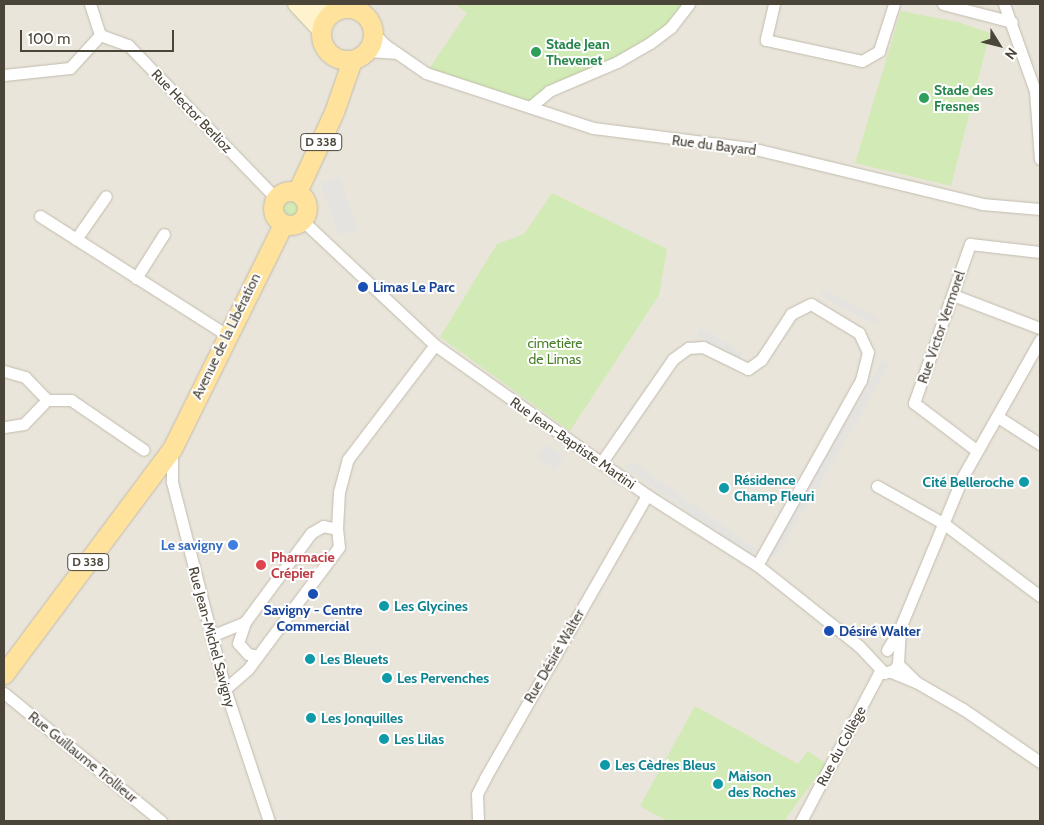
<!DOCTYPE html>
<html>
<head>
<meta charset="utf-8">
<style>
	body { margin:0 }
	#map { position:relative; width:1044px; height:825px; overflow:hidden; background:#f6f3ec; font-family:Cabin,sans-serif }
	div>[style] { position:absolute }
	.residential>* { inset:0; background:#eae5da }
	.green>* { inset:0; background:#d2eab5 }
	.round { border-radius:50% }
	.parking>* { inset:0; background:#e5e3e0 }
	.roads { filter:drop-shadow(0 0 1px #c2bbae) drop-shadow(0 0 1px #c2bbae) }
	.minor>* { height:11px; margin:-5.5px; padding:0 5.5px; transform-origin:5.5px; border-radius:5.5px; background:#fff }
	.secondary>* { height:16px; margin:-8px; padding:0 8px; transform-origin:8px; border-radius:8px; background:#fff3cd }
	.primary>* { height:19px; margin:-9.5px; padding:0 9.5px; transform-origin:9.5px; border-radius:9.5px; background:#ffe39c }
	.primary>.ring { margin:-9.5px; padding:0; box-sizing:content-box; background:none; border:19px solid #ffe39c; border-radius:50% }
	.dots>* { width:14px; height:14px; translate:-50% -50%; box-sizing:border-box; border:2px solid #fff; border-radius:50% }
	span { translate:-50% -50%; white-space:nowrap; text-align:center; line-height:1.15; -webkit-text-stroke:4px #fff; paint-order:stroke }
	.shield-label span { padding:1px 4px; background:#fff; border:1px solid; border-radius:4px; -webkit-text-stroke-width:0 }
	.shield-label { font-size:12px; color:#4b4439; font-weight:700 }
	.leisure-label { font-size:14px; color:#27864d; font-weight:700 }
	.left { translate:0 -50%; text-align:left }
	.street-label { font-size:14px; color:#4b4439 }
	.transit-label { font-size:14px; color:#164399; font-weight:700 }
	.park-label { font-size:14px; color:#4a7f2a }
	.culture-label { font-size:14px; color:#0d838f; font-weight:700 }
	.right { translate:-100% -50%; text-align:right }
	.shop-label { font-size:14px; color:#366cbe; font-weight:700 }
	.health-label { font-size:14px; color:#be3a42; font-weight:700 }
	.frame { position:absolute; inset:0; border:5px solid #4b4439; pointer-events:none }
	.north { position:absolute; left:974px; top:20px; width:50px; height:50px; -webkit-text-stroke:4px #fff; paint-order:stroke; rotate:126deg; font-size:14px; font-weight:700; line-height:20px; text-align:center; color:#4b4439 }
	.north::after { content:''; display:block; margin:auto; width:18px; height:22px; background:#4b4439; clip-path:polygon(50% 0,100% 100%,50% 72%,0 100%) }
	.scale { position:absolute; left:20px; top:30px; width:154px; height:22px; box-sizing:border-box; border:2px solid #4b4439; border-top:0; padding-left:6px; font-size:15px; line-height:18px; white-space:nowrap; color:#4b4439; -webkit-text-stroke:4px #fff; paint-order:stroke }
</style>
</head>
<body>
<div id="map">
	<div class="residential">
		<i style="clip-path:polygon(4px 4px,1040px 4px,1040px 821px,4px 821px)"></i>
	</div>
	<div class="green">
		<i style="clip-path:polygon(455px 4px,689px 4px,671px 27px,530px 107px,426px 73px,467px 13px)"></i>
		<i style="clip-path:polygon(901px 11px,958px 22px,990px 33px,951px 186px,855px 163px)"></i>
		<i style="clip-path:polygon(552px 193px,667px 249px,659px 295px,570px 431px,440px 337px,497px 244px,524px 234px)"></i>
		<i class="round" style="left:282px;top:198px;width:18px;height:18px"></i>
		<i style="clip-path:polygon(695px 706px,798px 764px,808px 751px,826px 764px,784px 821px,667px 821px,640px 806px)"></i>
	</div>
	<div class="parking">
		<i style="clip-path:polygon(339px 177px,358px 229px,339px 235px,321px 184px)"></i>
		<i style="clip-path:polygon(824px 289px,878px 318px,876px 325px,821px 296px)"></i>
		<i style="clip-path:polygon(701px 328px,744px 354px,740px 361px,697px 335px)"></i>
		<i style="clip-path:polygon(882px 360px,889px 364px,857px 422px,776px 557px,768px 555px)"></i>
		<i style="clip-path:polygon(546px 444px,564px 457px,555px 470px,537px 456px)"></i>
		<i style="clip-path:polygon(633px 462px,759px 551px,750px 555px,624px 467px)"></i>
	</div>
	<div class="roads">
		<div class="minor">
			<i style="left:90px;top:4px;width:33px;rotate:72deg"></i>
			<i style="left:774px;top:4px;width:37px;rotate:103deg"></i>
			<i style="left:766px;top:40px;width:98px;rotate:12.3deg"></i>
			<i style="left:862px;top:61px;width:20px;rotate:-30deg"></i>
			<i style="left:879px;top:51px;width:49px;rotate:-72.3deg"></i>
			<i style="left:943px;top:4px;width:71px;rotate:14.6deg"></i>
			<i style="left:1004px;top:4px;width:92px;rotate:70.4deg"></i>
			<i style="left:1035px;top:91px;width:68px;rotate:85.8deg"></i>
			<i style="left:373px;top:32px;width:16px;rotate:47deg"></i>
			<i style="left:384px;top:44px;width:51px;rotate:34.6deg"></i>
			<i style="left:426px;top:73px;width:176px;rotate:18.2deg"></i>
			<i style="left:593px;top:128px;width:159px;rotate:7.2deg"></i>
			<i style="left:751px;top:148px;width:238px;rotate:13.6deg"></i>
			<i style="left:982px;top:204px;width:58px;rotate:4.9deg"></i>
			<i style="left:100px;top:35px;width:30px;rotate:20deg"></i>
			<i style="left:128px;top:45px;width:213px;rotate:46deg"></i>
			<i style="left:368px;top:51px;width:27px;rotate:4deg"></i>
			<i style="left:4px;top:75px;width:66px;rotate:-6.1deg"></i>
			<i style="left:70px;top:68px;width:45px;rotate:-47.7deg"></i>
			<i style="left:530px;top:107px;width:25px;rotate:-40deg"></i>
			<i style="left:549px;top:91px;width:74px;rotate:-23.1deg"></i>
			<i style="left:617px;top:62px;width:38px;rotate:-30deg"></i>
			<i style="left:650px;top:43px;width:26px;rotate:-37deg"></i>
			<i style="left:671px;top:27px;width:29px;rotate:-52deg"></i>
			<i style="left:40px;top:216px;width:219px;rotate:32.5deg"></i>
			<i style="left:303px;top:221px;width:181px;rotate:43.2deg"></i>
			<i style="left:435px;top:345px;width:260px;rotate:35.3deg"></i>
			<i style="left:647px;top:495px;width:130px;rotate:32.5deg"></i>
			<i style="left:757px;top:565px;width:130px;rotate:38.5deg"></i>
			<i style="left:859px;top:646px;width:37px;rotate:47deg"></i>
			<i style="left:884px;top:673px;width:10px;rotate:-17deg"></i>
			<i style="left:894px;top:670px;width:7px;rotate:-56deg"></i>
			<i style="left:898px;top:664px;width:36px;rotate:-87deg"></i>
			<i style="left:76px;top:239px;width:52px;rotate:-55.1deg"></i>
			<i style="left:136px;top:278px;width:52px;rotate:-57.5deg"></i>
			<i style="left:953px;top:295px;width:93px;rotate:20.8deg"></i>
			<i style="left:4px;top:371px;width:22px;rotate:16deg"></i>
			<i style="left:25px;top:377px;width:32px;rotate:46deg"></i>
			<i style="left:47px;top:400px;width:33px;rotate:134deg"></i>
			<i style="left:24px;top:424px;width:20px;rotate:171deg"></i>
			<i style="left:47px;top:400px;width:24px"></i>
			<i style="left:71px;top:400px;width:88px;rotate:34.4deg"></i>
			<i style="left:998px;top:417px;width:50px;rotate:32.7deg"></i>
			<i style="left:172px;top:449px;width:33px;rotate:90deg"></i>
			<i style="left:172px;top:482px;width:214px;rotate:75.6deg"></i>
			<i style="left:225px;top:689px;width:139px;rotate:71.6deg"></i>
			<i style="left:976px;top:450px;width:78px;rotate:-142.8deg"></i>
			<i style="left:914px;top:403px;width:169px;rotate:-70.6deg"></i>
			<i style="left:970px;top:244px;width:70px;rotate:6.5deg"></i>
			<i style="left:601px;top:463px;width:126px;rotate:-55.3deg"></i>
			<i style="left:673px;top:359px;width:19px;rotate:-36deg"></i>
			<i style="left:688px;top:348px;width:15px;rotate:-4deg"></i>
			<i style="left:703px;top:347px;width:50px;rotate:26.1deg"></i>
			<i style="left:748px;top:369px;width:16px;rotate:-35deg"></i>
			<i style="left:761px;top:360px;width:55px;rotate:-56.9deg"></i>
			<i style="left:791px;top:314px;width:22px;rotate:-27deg"></i>
			<i style="left:811px;top:304px;width:56px;rotate:31.1deg"></i>
			<i style="left:859px;top:333px;width:21px;rotate:65deg"></i>
			<i style="left:868px;top:352px;width:29px;rotate:104deg"></i>
			<i style="left:861px;top:380px;width:212px;rotate:119.3deg"></i>
			<i style="left:877px;top:486px;width:76px;rotate:29.3deg"></i>
			<i style="left:943px;top:523px;width:121px;rotate:37deg"></i>
			<i style="left:245px;top:622px;width:22px;rotate:108deg"></i>
			<i style="left:238px;top:643px;width:15px;rotate:48deg"></i>
			<i style="left:248px;top:654px;width:10px;rotate:11deg"></i>
			<i style="left:211px;top:636px;width:37px;rotate:-22deg"></i>
			<i style="left:245px;top:622px;width:111px;rotate:-53.4deg"></i>
			<i style="left:311px;top:533px;width:14px;rotate:-30deg"></i>
			<i style="left:323px;top:526px;width:14px;rotate:12deg"></i>
			<i style="left:887px;top:650px;width:26px;rotate:-59deg"></i>
			<i style="left:900px;top:628px;width:162px;rotate:-67.5deg"></i>
			<i style="left:962px;top:478px;width:159px;rotate:-60.5deg"></i>
			<i style="left:891px;top:672px;width:27px;rotate:22deg"></i>
			<i style="left:916px;top:682px;width:25px;rotate:-135deg"></i>
			<i style="left:916px;top:682px;width:54px;rotate:29.9deg"></i>
			<i style="left:963px;top:709px;width:93px;rotate:34.5deg"></i>
			<i style="left:225px;top:689px;width:30px;rotate:-41deg"></i>
			<i style="left:248px;top:669px;width:152px;rotate:-53.3deg"></i>
			<i style="left:339px;top:547px;width:18px;rotate:-96deg"></i>
			<i style="left:337px;top:529px;width:37px;rotate:-87deg"></i>
			<i style="left:339px;top:492px;width:34px;rotate:-75deg"></i>
			<i style="left:348px;top:459px;width:143px;rotate:-52.7deg"></i>
			<i style="left:4px;top:693px;width:203px;rotate:39.2deg"></i>
			<i style="left:478px;top:821px;width:27px;rotate:-92deg"></i>
			<i style="left:477px;top:794px;width:18px;rotate:-63deg"></i>
			<i style="left:485px;top:778px;width:326px;rotate:-60.2deg"></i>
			<i style="left:801px;top:821px;width:170px;rotate:-62.2deg"></i>
		</div>
		<div class="secondary">
			<i style="left:296px;top:4px;width:38px;rotate:47deg"></i>
			<i style="left:305px;top:4px;width:28px;rotate:21deg"></i>
		</div>
		<div class="primary">
			<i class="ring" style="left:321px;top:8px;width:33px;height:33px"></i>
			<i class="ring" style="left:273px;top:191px;width:15px;height:15px"></i>
			<i style="left:297px;top:192px;width:88px;rotate:-65.2deg"></i>
			<i style="left:334px;top:112px;width:55px;rotate:-70.9deg"></i>
			<i style="left:4px;top:674px;width:281px;rotate:-53.3deg"></i>
			<i style="left:172px;top:449px;width:251px;rotate:-63.7deg"></i>
		</div>
	</div>
	<div class="dots">
		<i style="left:536px;top:52px;background:#2e9e5b"></i>
		<i style="left:924px;top:98px;background:#2e9e5b"></i>
		<i style="left:363px;top:287px;background:#1a4fb4"></i>
		<i style="left:1024px;top:482px;background:#0f9aa8"></i>
		<i style="left:724px;top:488px;background:#0f9aa8"></i>
		<i style="left:233px;top:545px;background:#3f7fe0"></i>
		<i style="left:261px;top:565px;background:#e0444e"></i>
		<i style="left:313px;top:594px;background:#1a4fb4"></i>
		<i style="left:384px;top:606px;background:#0f9aa8"></i>
		<i style="left:829px;top:631px;background:#1a4fb4"></i>
		<i style="left:310px;top:659px;background:#0f9aa8"></i>
		<i style="left:387px;top:678px;background:#0f9aa8"></i>
		<i style="left:311px;top:718px;background:#0f9aa8"></i>
		<i style="left:384px;top:739px;background:#0f9aa8"></i>
		<i style="left:605px;top:765px;background:#0f9aa8"></i>
		<i style="left:718px;top:784px;background:#0f9aa8"></i>
	</div>
	<div class="shield-label">
		<span style="left:321px;top:142px">D 338</span>
		<span style="left:88px;top:562px">D 338</span>
	</div>
	<div class="leisure-label">
		<span class="left" style="left:546px;top:52px">Stade Jean<br>Thevenet</span>
		<span class="left" style="left:934px;top:98px">Stade des<br>Fresnes</span>
	</div>
	<div class="street-label">
		<span style="left:192px;top:111px;rotate:46deg">Rue Hector Berlioz</span>
		<span style="left:714px;top:145px;rotate:7deg">Rue du Bayard</span>
		<span style="left:941px;top:327px;rotate:-71deg">Rue Victor Vermorel</span>
		<span style="left:226px;top:336px;rotate:-64deg">Avenue de la Libération</span>
		<span style="left:573px;top:443px;rotate:35deg">Rue Jean-Baptiste Martini</span>
		<span style="left:212px;top:637px;rotate:75deg">Rue Jean-Michel Savigny</span>
		<span style="left:554px;top:656px;rotate:-60deg">Rue Désiré Walter</span>
		<span style="left:841px;top:746px;rotate:-62deg">Rue du Collège</span>
		<span style="left:83px;top:757px;rotate:39deg">Rue Guillaume Trollieur</span>
	</div>
	<div class="transit-label">
		<span class="left" style="left:373px;top:287px">Limas Le Parc</span>
		<span style="left:313px;top:618px">Savigny - Centre<br>Commercial</span>
		<span class="left" style="left:839px;top:631px">Désiré Walter</span>
	</div>
	<div class="park-label">
		<span style="left:555px;top:351px">cimetière<br>de Limas</span>
	</div>
	<div class="culture-label">
		<span class="left" style="left:734px;top:488px">Résidence<br>Champ Fleuri</span>
		<span class="right" style="left:1014px;top:482px">Cité Belleroche</span>
		<span class="left" style="left:394px;top:606px">Les Glycines</span>
		<span class="left" style="left:320px;top:659px">Les Bleuets</span>
		<span class="left" style="left:397px;top:678px">Les Pervenches</span>
		<span class="left" style="left:321px;top:718px">Les Jonquilles</span>
		<span class="left" style="left:394px;top:739px">Les Lilas</span>
		<span class="left" style="left:615px;top:765px">Les Cèdres Bleus</span>
		<span class="left" style="left:728px;top:784px">Maison<br>des Roches</span>
	</div>
	<div class="shop-label">
		<span class="right" style="left:223px;top:545px">Le savigny</span>
	</div>
	<div class="health-label">
		<span class="left" style="left:271px;top:565px">Pharmacie<br>Crépier</span>
	</div>
	<div class="frame"></div>
	<div class="north">N</div>
	<div class="scale">100 m</div>
</div>
</body>
</html>
